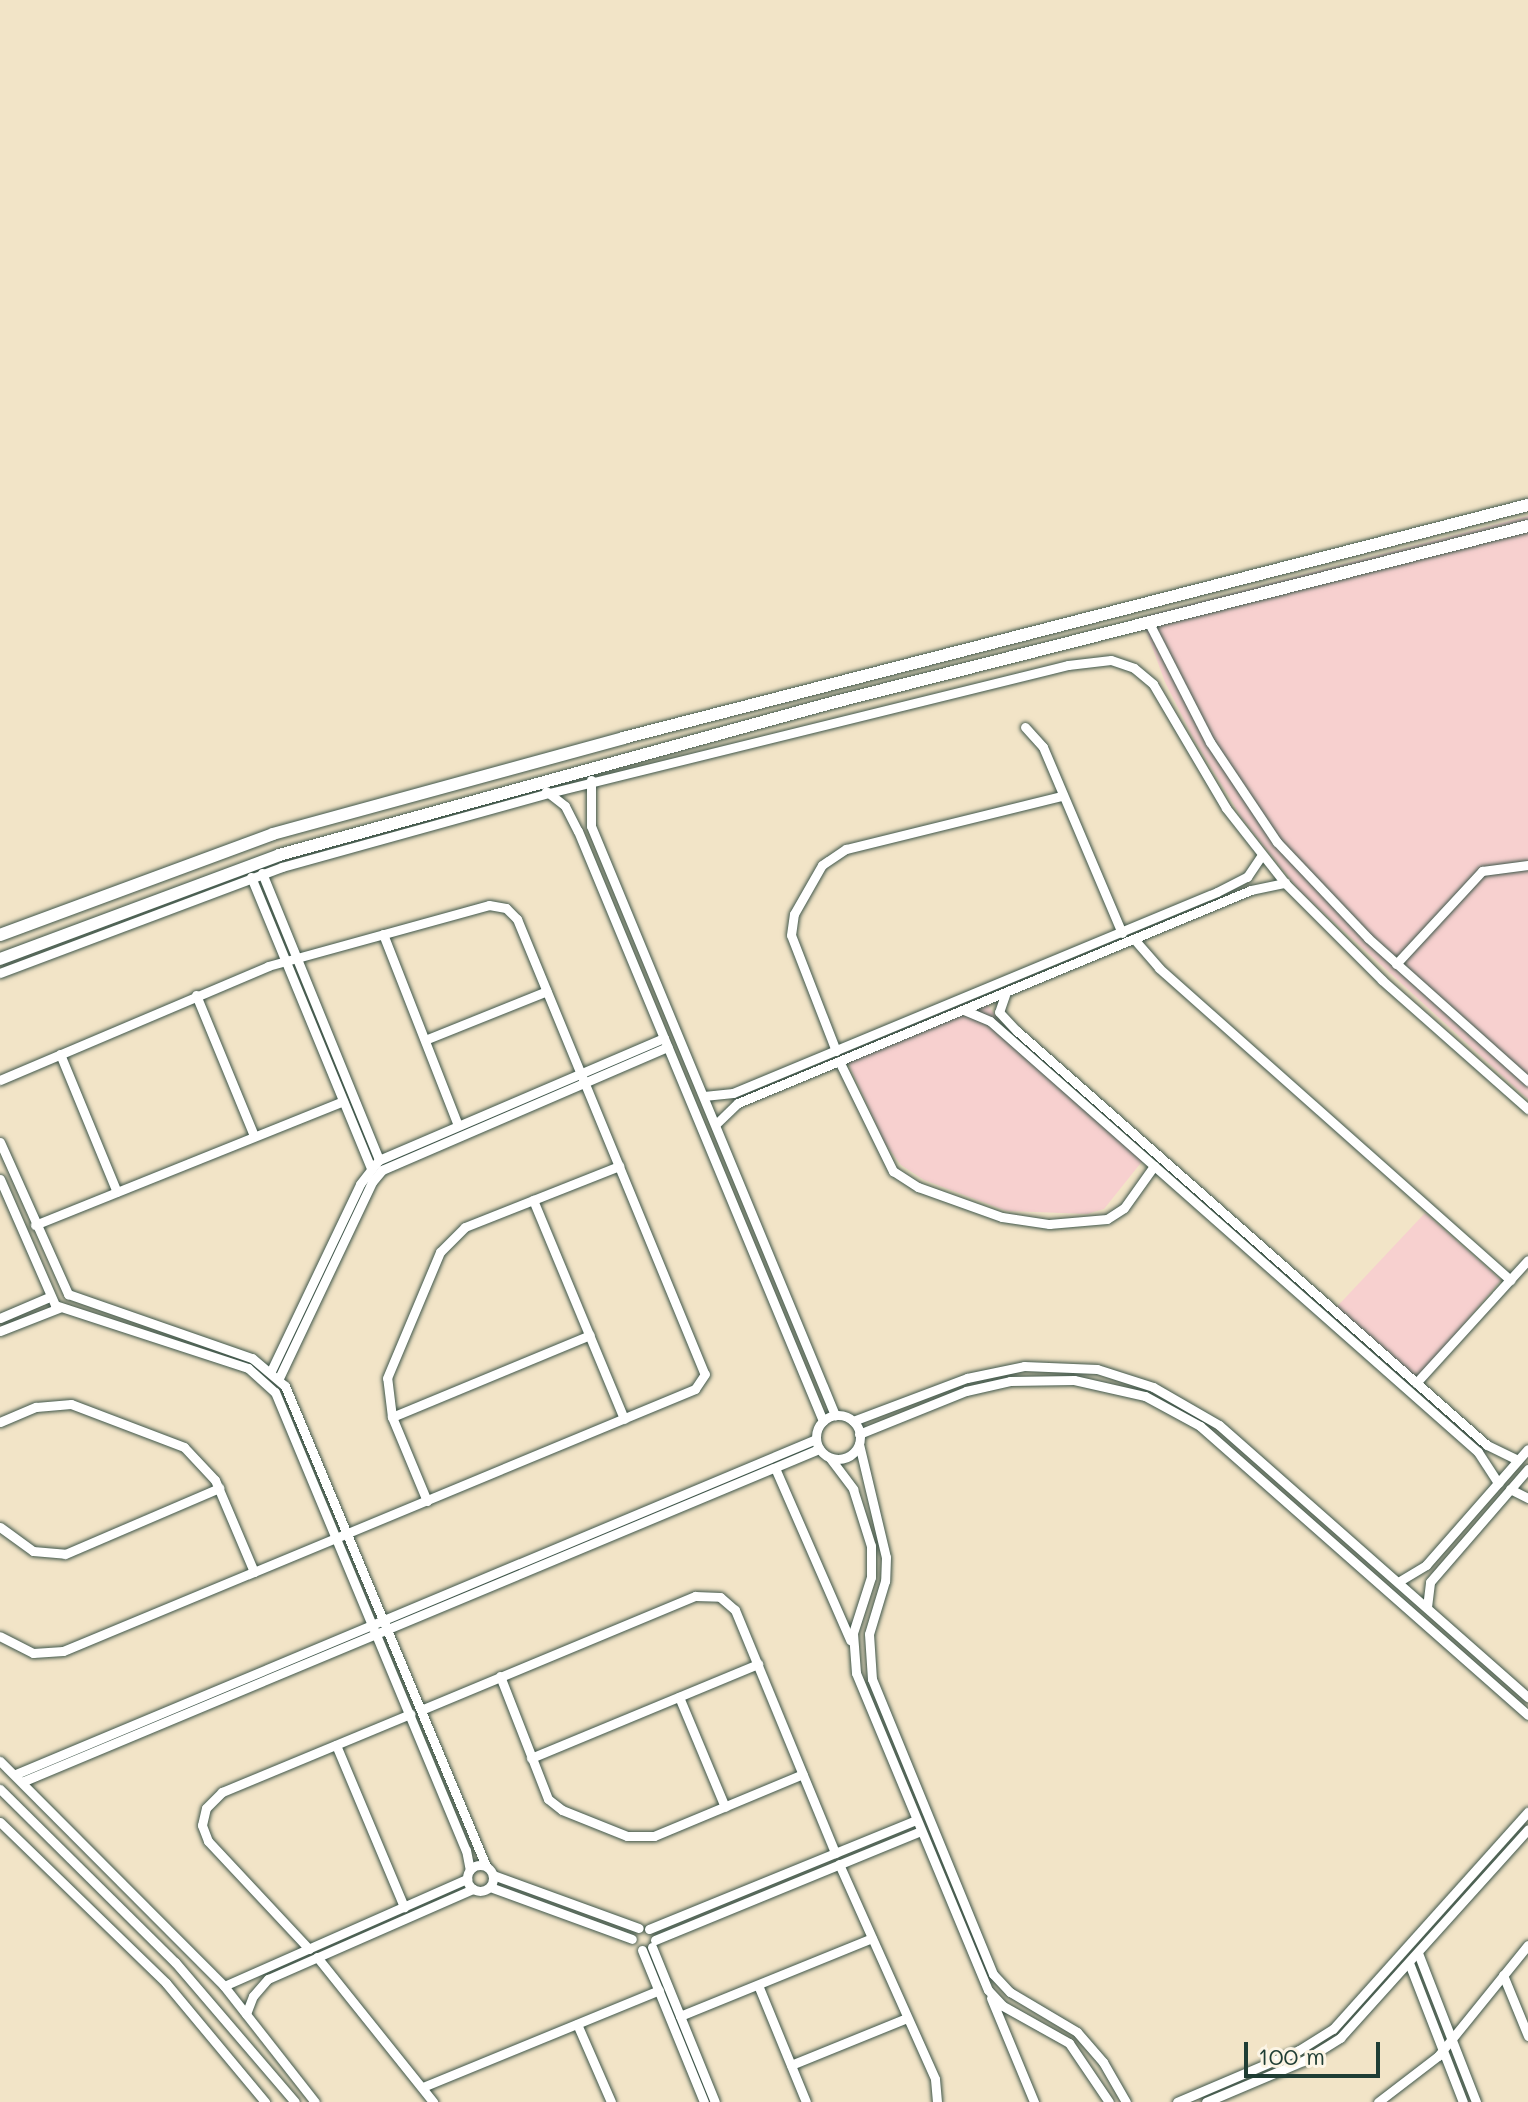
<!DOCTYPE html>
<html>
<head>
<meta charset="utf-8">
<style>
	body { margin:0 }
	#map { position:relative; width:1528px; height:2102px; overflow:hidden; background:#f2e4c7; font-family:Mali,sans-serif }
	div>[style] { position:absolute }
	.built>* { inset:0; background:#f7d0cf }
	.roads { filter:drop-shadow(0 0 2px #3f564a) drop-shadow(0 0 2px #3f564a) }
	.street>* { height:9px; margin:-4.5px; padding:0 4.5px; transform-origin:4.5px; border-radius:4.5px; background:#fff }
	.street>.ring { margin:-4.5px; padding:0; box-sizing:content-box; background:none; border:9px solid #fff; border-radius:50% }
	.secondary>* { height:12px; margin:-6px; padding:0 6px; transform-origin:6px; border-radius:6px; background:#fff }
	span { translate:-50% -50%; white-space:nowrap; text-align:center; line-height:1.15; -webkit-text-stroke:6px #fcf5e5; paint-order:stroke }
	.scale { position:absolute; left:1244px; top:2042px; width:136px; height:36px; box-sizing:border-box; border:4px solid #1f3d34; border-top:0; padding-left:10px; font-size:24px; line-height:28px; white-space:nowrap; color:#1f3d34; -webkit-text-stroke:6px #fcf5e5; paint-order:stroke }
</style>
</head>
<body>
<div id="map">
	<div class="built">
		<i style="clip-path:polygon(1528px 516px,1528px 1099px,1299px 890px,1242px 818px,1195px 741px,1165px 682px,1141px 617px)"></i>
		<i style="clip-path:polygon(981px 996px,1005px 1029px,1148px 1154px,1104px 1209px,1087px 1214px,1007px 1211px,924px 1180px,901px 1165px,885px 1143px,844px 1054px)"></i>
		<i style="clip-path:polygon(1425px 1213px,1501px 1280px,1411px 1386px,1330px 1314px)"></i>
	</div>
	<div class="roads">
		<div class="street">
			<i style="left:1148px;top:621px;width:136px;rotate:62.9deg"></i>
			<i style="left:1210px;top:742px;width:120px;rotate:56.2deg"></i>
			<i style="left:1277px;top:842px;width:132px;rotate:46.5deg"></i>
			<i style="left:1368px;top:938px;width:215px;rotate:41.8deg"></i>
			<i style="left:1025px;top:727px;width:27px;rotate:48deg"></i>
			<i style="left:1043px;top:747px;width:202px;rotate:67deg"></i>
			<i style="left:591px;top:780px;width:46px;rotate:90deg"></i>
			<i style="left:591px;top:826px;width:638px;rotate:67.5deg"></i>
			<i style="left:546px;top:791px;width:24px;rotate:38deg"></i>
			<i style="left:565px;top:806px;width:28px;rotate:63deg"></i>
			<i style="left:578px;top:831px;width:639px;rotate:67.45deg"></i>
			<i style="left:262px;top:873px;width:310px;rotate:67.8deg"></i>
			<i style="left:251px;top:877px;width:315px;rotate:67.6deg"></i>
			<i style="left:383px;top:934px;width:205px;rotate:68.6deg"></i>
			<i style="left:1134px;top:939px;width:38px;rotate:49deg"></i>
			<i style="left:1159px;top:968px;width:470px;rotate:41.6deg"></i>
			<i style="left:1396px;top:964px;width:127px;rotate:-47.2deg"></i>
			<i style="left:1482px;top:871px;width:46px;rotate:-7.4deg"></i>
			<i style="left:0;top:973px;width:301px;rotate:-20.6deg"></i>
			<i style="left:282px;top:867px;width:277px;rotate:-15.5deg"></i>
			<i style="left:549px;top:793px;width:535px;rotate:-13.85deg"></i>
			<i style="left:1068px;top:665px;width:43px;rotate:-6.6deg"></i>
			<i style="left:1111px;top:660px;width:24px;rotate:19deg"></i>
			<i style="left:1134px;top:668px;width:25px;rotate:40deg"></i>
			<i style="left:1153px;top:684px;width:144px;rotate:59.5deg"></i>
			<i style="left:1226px;top:808px;width:95px;rotate:51.8deg"></i>
			<i style="left:1285px;top:883px;width:137px;rotate:45deg"></i>
			<i style="left:1382px;top:980px;width:195px;rotate:41.5deg"></i>
			<i style="left:1006px;top:992px;width:21px;rotate:109deg"></i>
			<i style="left:999px;top:1012px;width:26px;rotate:47deg"></i>
			<i style="left:1017px;top:1031px;width:626px;rotate:41.38deg"></i>
			<i style="left:1487px;top:1445px;width:34px;rotate:26deg"></i>
			<i style="left:196px;top:995px;width:152px;rotate:67.6deg"></i>
			<i style="left:964px;top:1010px;width:28px;rotate:23deg"></i>
			<i style="left:990px;top:1021px;width:651px;rotate:41.45deg"></i>
			<i style="left:1478px;top:1452px;width:37px;rotate:57deg"></i>
			<i style="left:425px;top:1040px;width:131px;rotate:-21.9deg"></i>
			<i style="left:836px;top:1051px;width:124px;rotate:-111.2deg"></i>
			<i style="left:791px;top:935px;width:21px;rotate:-82deg"></i>
			<i style="left:794px;top:914px;width:56px;rotate:-60.3deg"></i>
			<i style="left:822px;top:865px;width:29px;rotate:-34deg"></i>
			<i style="left:846px;top:849px;width:222px;rotate:-13.8deg"></i>
			<i style="left:60px;top:1054px;width:149px;rotate:67.6deg"></i>
			<i style="left:839px;top:1061px;width:123px;rotate:63.9deg"></i>
			<i style="left:893px;top:1171px;width:30px;rotate:33deg"></i>
			<i style="left:918px;top:1187px;width:89px;rotate:19.7deg"></i>
			<i style="left:1002px;top:1217px;width:48px;rotate:8.5deg"></i>
			<i style="left:1049px;top:1224px;width:58px;rotate:-4.9deg"></i>
			<i style="left:1107px;top:1219px;width:20px;rotate:-33deg"></i>
			<i style="left:1124px;top:1208px;width:52px;rotate:-54.5deg"></i>
			<i style="left:0;top:1080px;width:291px;rotate:-23deg"></i>
			<i style="left:268px;top:966px;width:229px;rotate:-15.4deg"></i>
			<i style="left:489px;top:905px;width:17px;rotate:10deg"></i>
			<i style="left:506px;top:908px;width:16px;rotate:45deg"></i>
			<i style="left:517px;top:919px;width:492px;rotate:67.6deg"></i>
			<i style="left:705px;top:1374px;width:18px;rotate:124deg"></i>
			<i style="left:695px;top:1389px;width:684px;rotate:157.48deg"></i>
			<i style="left:63px;top:1651px;width:30px;rotate:176deg"></i>
			<i style="left:33px;top:1653px;width:37px;rotate:-153deg"></i>
			<i style="left:704px;top:1096px;width:29px;rotate:-6deg"></i>
			<i style="left:733px;top:1093px;width:524px;rotate:-22.55deg"></i>
			<i style="left:1217px;top:892px;width:34px;rotate:-27deg"></i>
			<i style="left:1247px;top:877px;width:25px;rotate:-56deg"></i>
			<i style="left:716px;top:1124px;width:30px;rotate:-44deg"></i>
			<i style="left:738px;top:1103px;width:555px;rotate:-22.55deg"></i>
			<i style="left:1251px;top:890px;width:35px;rotate:-12deg"></i>
			<i style="left:0;top:1142px;width:167px;rotate:65.9deg"></i>
			<i style="left:68px;top:1294px;width:195px;rotate:19.2deg"></i>
			<i style="left:252px;top:1358px;width:43px;rotate:40.3deg"></i>
			<i style="left:285px;top:1386px;width:520px;rotate:67.28deg"></i>
			<i style="left:0;top:1179px;width:137px;rotate:66.4deg"></i>
			<i style="left:55px;top:1305px;width:203px;rotate:18.1deg"></i>
			<i style="left:248px;top:1368px;width:36px;rotate:42deg"></i>
			<i style="left:275px;top:1392px;width:496px;rotate:67.4deg"></i>
			<i style="left:466px;top:1850px;width:20px;rotate:79deg"></i>
			<i style="left:533px;top:1200px;width:237px;rotate:67.4deg"></i>
			<i style="left:35px;top:1225px;width:332px;rotate:-21.9deg"></i>
			<i style="left:0;top:1318px;width:51px;rotate:-23.1deg"></i>
			<i style="left:0;top:1331px;width:63px;rotate:-21.3deg"></i>
			<i style="left:271px;top:1371px;width:207px;rotate:-64.5deg"></i>
			<i style="left:360px;top:1184px;width:31px;rotate:-52deg"></i>
			<i style="left:379px;top:1160px;width:310px;rotate:-23.2deg"></i>
			<i style="left:279px;top:1378px;width:217px;rotate:-64.6deg"></i>
			<i style="left:372px;top:1182px;width:16px;rotate:-50deg"></i>
			<i style="left:382px;top:1170px;width:311px;rotate:-23.3deg"></i>
			<i style="left:1416px;top:1383px;width:166px;rotate:-47.7deg"></i>
			<i class="ring" style="left:816px;top:1415px;width:35px;height:35px"></i>
			<i style="left:392px;top:1417px;width:214px;rotate:-22.5deg"></i>
			<i style="left:853px;top:1421px;width:122px;rotate:-20.7deg"></i>
			<i style="left:967px;top:1378px;width:58px;rotate:-11.9deg"></i>
			<i style="left:1024px;top:1366px;width:73px;rotate:2.4deg"></i>
			<i style="left:1097px;top:1369px;width:59px;rotate:17.8deg"></i>
			<i style="left:1153px;top:1387px;width:76px;rotate:29.9deg"></i>
			<i style="left:1219px;top:1425px;width:412px;rotate:41.4deg"></i>
			<i style="left:0;top:1422px;width:39px;rotate:-23deg"></i>
			<i style="left:36px;top:1407px;width:35px;rotate:-5deg"></i>
			<i style="left:71px;top:1404px;width:121px;rotate:20.8deg"></i>
			<i style="left:184px;top:1447px;width:45px;rotate:46.8deg"></i>
			<i style="left:215px;top:1480px;width:100px;rotate:67deg"></i>
			<i style="left:859px;top:1434px;width:115px;rotate:-21.9deg"></i>
			<i style="left:966px;top:1391px;width:45px;rotate:-12.8deg"></i>
			<i style="left:1010px;top:1381px;width:64px;rotate:-0.9deg"></i>
			<i style="left:1074px;top:1380px;width:73px;rotate:12.7deg"></i>
			<i style="left:1145px;top:1396px;width:63px;rotate:28.6deg"></i>
			<i style="left:1200px;top:1426px;width:437px;rotate:41.4deg"></i>
			<i style="left:859px;top:1444px;width:116px;rotate:76.6deg"></i>
			<i style="left:886px;top:1557px;width:24px;rotate:92deg"></i>
			<i style="left:885px;top:1581px;width:55px;rotate:106.8deg"></i>
			<i style="left:869px;top:1634px;width:45px;rotate:86.2deg"></i>
			<i style="left:872px;top:1679px;width:319px;rotate:67.7deg"></i>
			<i style="left:993px;top:1974px;width:25px;rotate:47deg"></i>
			<i style="left:1010px;top:1992px;width:78px;rotate:30.8deg"></i>
			<i style="left:1077px;top:2032px;width:40px;rotate:49deg"></i>
			<i style="left:1103px;top:2062px;width:46px;rotate:60.1deg"></i>
			<i style="left:830px;top:1458px;width:39px;rotate:53deg"></i>
			<i style="left:853px;top:1489px;width:60px;rotate:72.5deg"></i>
			<i style="left:871px;top:1546px;width:31px;rotate:90deg"></i>
			<i style="left:871px;top:1577px;width:59px;rotate:107.8deg"></i>
			<i style="left:853px;top:1633px;width:40px;rotate:85.7deg"></i>
			<i style="left:856px;top:1673px;width:343px;rotate:67.4deg"></i>
			<i style="left:988px;top:1990px;width:22px;rotate:47deg"></i>
			<i style="left:1003px;top:2006px;width:76px;rotate:29.3deg"></i>
			<i style="left:1069px;top:2043px;width:71px;rotate:55.9deg"></i>
			<i style="left:775px;top:1468px;width:188px;rotate:66.4deg"></i>
			<i style="left:1510px;top:1489px;width:20px;rotate:27deg"></i>
			<i style="left:427px;top:1501px;width:91px;rotate:-112.6deg"></i>
			<i style="left:392px;top:1417px;width:39px;rotate:-97deg"></i>
			<i style="left:387px;top:1378px;width:137px;rotate:-67.2deg"></i>
			<i style="left:440px;top:1252px;width:35px;rotate:-45deg"></i>
			<i style="left:465px;top:1227px;width:166px;rotate:-21.6deg"></i>
			<i style="left:0;top:1527px;width:41px;rotate:36deg"></i>
			<i style="left:33px;top:1551px;width:32px;rotate:5deg"></i>
			<i style="left:65px;top:1554px;width:168px;rotate:-23.2deg"></i>
			<i style="left:1398px;top:1582px;width:33px;rotate:-31deg"></i>
			<i style="left:1426px;top:1565px;width:154px;rotate:-48.7deg"></i>
			<i style="left:1427px;top:1607px;width:25px;rotate:-83deg"></i>
			<i style="left:1430px;top:1582px;width:150px;rotate:-49.1deg"></i>
			<i style="left:500px;top:1676px;width:132px;rotate:68.7deg"></i>
			<i style="left:548px;top:1799px;width:18px;rotate:38deg"></i>
			<i style="left:562px;top:1810px;width:70px;rotate:21.8deg"></i>
			<i style="left:627px;top:1836px;width:27px"></i>
			<i style="left:654px;top:1836px;width:161px;rotate:-22.6deg"></i>
			<i style="left:679px;top:1697px;width:119px;rotate:67.3deg"></i>
			<i style="left:421px;top:1710px;width:297px;rotate:-22.6deg"></i>
			<i style="left:695px;top:1596px;width:25px;rotate:2deg"></i>
			<i style="left:720px;top:1597px;width:20px;rotate:41deg"></i>
			<i style="left:735px;top:1610px;width:263px;rotate:67.6deg"></i>
			<i style="left:336px;top:1745px;width:176px;rotate:67.2deg"></i>
			<i style="left:531px;top:1758px;width:246px;rotate:-22.5deg"></i>
			<i style="left:0;top:1761px;width:317px;rotate:45.1deg"></i>
			<i style="left:224px;top:1986px;width:147px;rotate:51.9deg"></i>
			<i style="left:16px;top:1774px;width:867px;rotate:-22.72deg"></i>
			<i style="left:24px;top:1781px;width:862px;rotate:-22.67deg"></i>
			<i style="left:0;top:1789px;width:246px;rotate:44.7deg"></i>
			<i style="left:175px;top:1962px;width:184px;rotate:49.4deg"></i>
			<i style="left:0;top:1822px;width:231px;rotate:44.1deg"></i>
			<i style="left:166px;top:1983px;width:155px;rotate:50.2deg"></i>
			<i style="left:839px;top:1864px;width:235px;rotate:65.9deg"></i>
			<i style="left:935px;top:2079px;width:23px;rotate:85deg"></i>
			<i class="ring" style="left:467px;top:1865px;width:17px;height:17px"></i>
			<i style="left:493px;top:1875px;width:155px;rotate:20deg"></i>
			<i style="left:490px;top:1887px;width:151px;rotate:20.1deg"></i>
			<i style="left:649px;top:1929px;width:288px;rotate:-22.2deg"></i>
			<i style="left:655px;top:1940px;width:287px;rotate:-22.3deg"></i>
			<i style="left:652px;top:1947px;width:167px;rotate:67.9deg"></i>
			<i style="left:309px;top:1949px;width:148px;rotate:-133.1deg"></i>
			<i style="left:208px;top:1841px;width:17px;rotate:-111deg"></i>
			<i style="left:202px;top:1825px;width:17px;rotate:-77deg"></i>
			<i style="left:206px;top:1808px;width:23px;rotate:-45deg"></i>
			<i style="left:222px;top:1792px;width:204px;rotate:-22.5deg"></i>
			<i style="left:642px;top:1950px;width:164px;rotate:67.8deg"></i>
			<i style="left:1418px;top:1953px;width:160px;rotate:68.7deg"></i>
			<i style="left:317px;top:1957px;width:186px;rotate:51.3deg"></i>
			<i style="left:1409px;top:1963px;width:149px;rotate:68.8deg"></i>
			<i style="left:1503px;top:1975px;width:66px;rotate:67.7deg"></i>
			<i style="left:758px;top:1985px;width:126px;rotate:67.7deg"></i>
			<i style="left:224px;top:1986px;width:266px;rotate:-23.8deg"></i>
			<i style="left:991px;top:1998px;width:113px;rotate:67.5deg"></i>
			<i style="left:246px;top:2014px;width:19px;rotate:-69deg"></i>
			<i style="left:253px;top:1996px;width:23px;rotate:-49deg"></i>
			<i style="left:268px;top:1979px;width:224px;rotate:-23.7deg"></i>
			<i style="left:680px;top:2016px;width:207px;rotate:-22.1deg"></i>
			<i style="left:577px;top:2024px;width:85px;rotate:66.4deg"></i>
			<i style="left:791px;top:2065px;width:125px;rotate:-22.1deg"></i>
			<i style="left:423px;top:2087px;width:255px;rotate:-22.3deg"></i>
			<i style="left:1177px;top:2102px;width:133px;rotate:-23.1deg"></i>
			<i style="left:1299px;top:2050px;width:40px;rotate:-32deg"></i>
			<i style="left:1333px;top:2029px;width:292px;rotate:-48.1deg"></i>
			<i style="left:1206px;top:2102px;width:105px;rotate:-22.9deg"></i>
			<i style="left:1303px;top:2061px;width:44px;rotate:-31.9deg"></i>
			<i style="left:1340px;top:2038px;width:281px;rotate:-48deg"></i>
			<i style="left:1378px;top:2102px;width:76px;rotate:-37.5deg"></i>
			<i style="left:1438px;top:2056px;width:143px;rotate:-51deg"></i>
		</div>
		<div class="secondary">
			<i style="left:0;top:935px;width:291px;rotate:-20.3deg"></i>
			<i style="left:273px;top:834px;width:363px;rotate:-15.3deg"></i>
			<i style="left:623px;top:738px;width:935px;rotate:-14.44deg"></i>
			<i style="left:0;top:959px;width:298px;rotate:-20.4deg"></i>
			<i style="left:279px;top:855px;width:577px;rotate:-15.39deg"></i>
			<i style="left:835px;top:702px;width:715px;rotate:-14.25deg"></i>
		</div>
	</div>
	<div class="scale">100 m</div>
</div>
</body>
</html>
